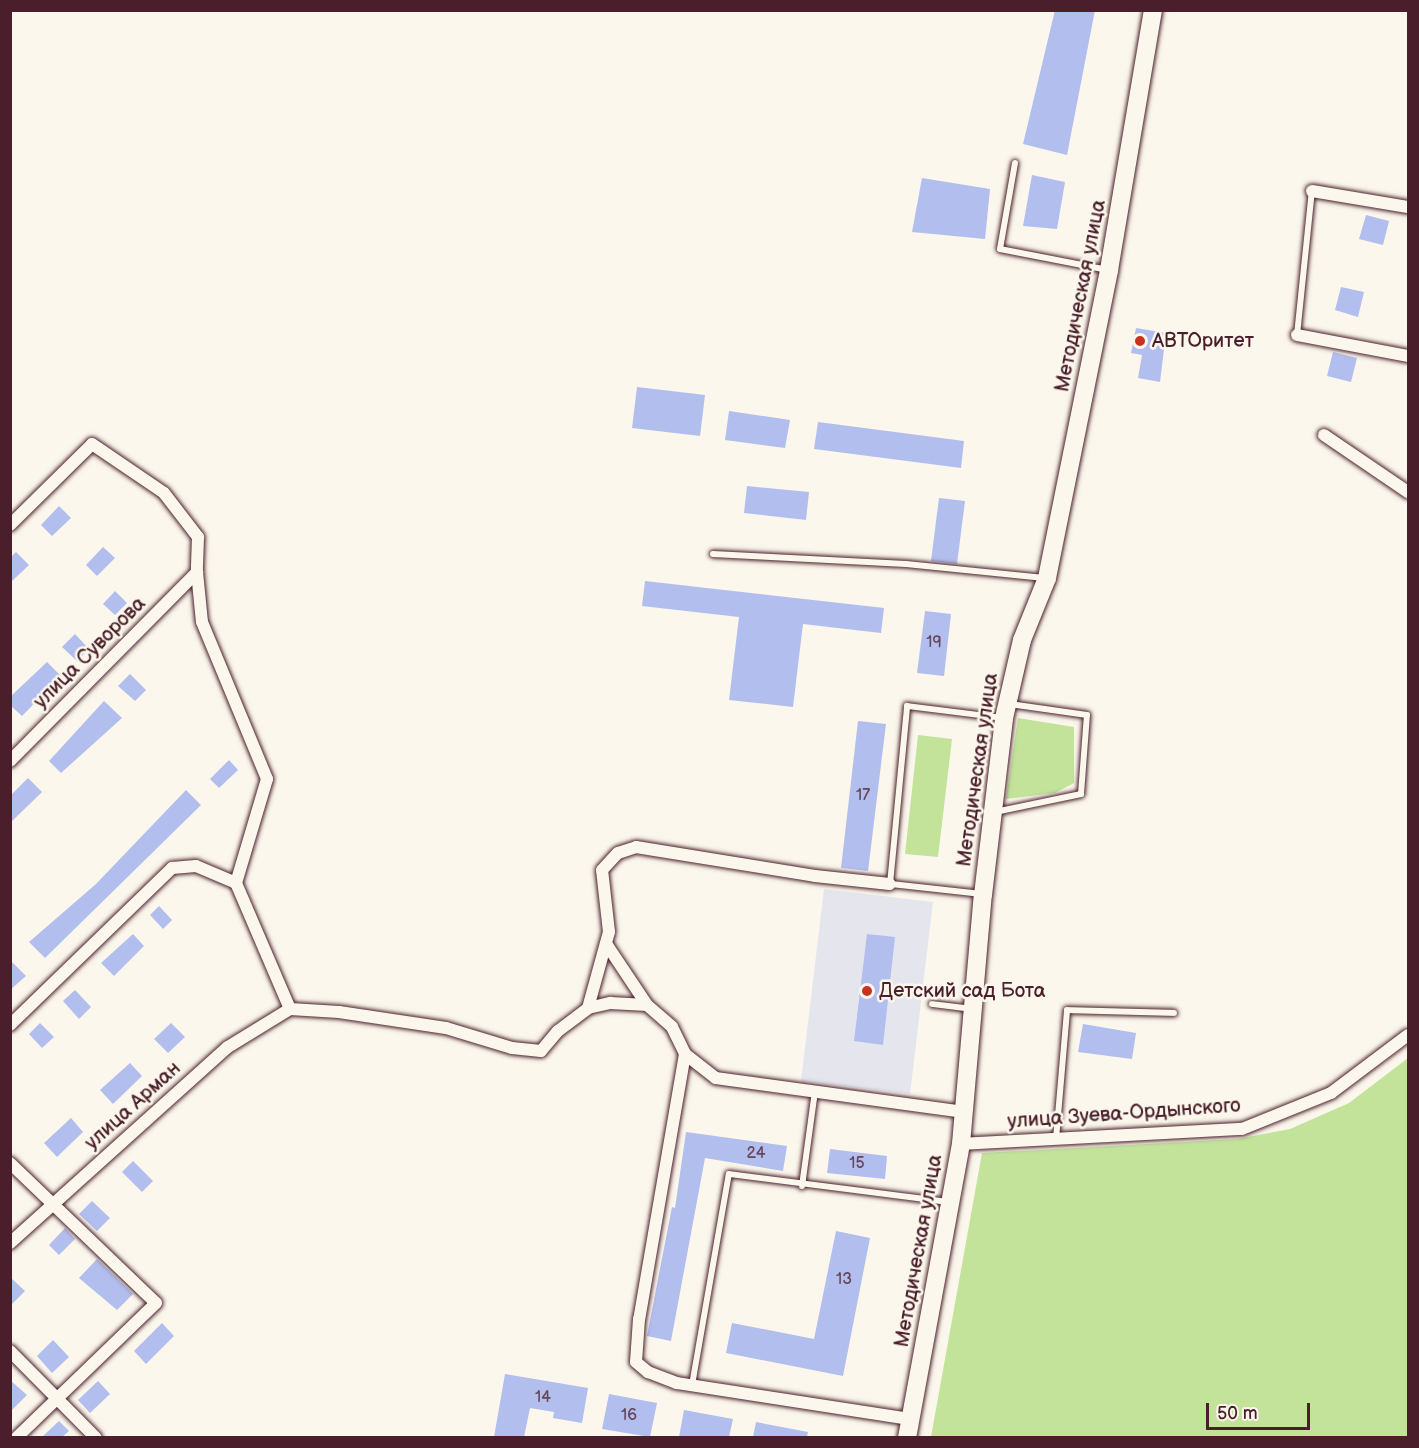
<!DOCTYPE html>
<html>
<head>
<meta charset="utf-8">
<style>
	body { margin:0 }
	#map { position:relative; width:1419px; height:1448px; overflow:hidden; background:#fbf7ec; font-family:"Balsamiq Sans",sans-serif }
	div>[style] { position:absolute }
	.built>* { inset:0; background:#e5e6ed }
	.green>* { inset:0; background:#c3e39b }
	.building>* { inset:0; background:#b2beee }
	.roads { filter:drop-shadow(0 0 2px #4a1f2b) drop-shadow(0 0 2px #4a1f2b) }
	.lane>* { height:6px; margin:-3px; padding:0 3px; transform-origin:3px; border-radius:3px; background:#fbf7ec }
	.street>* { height:12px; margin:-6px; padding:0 6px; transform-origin:6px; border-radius:6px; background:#fbf7ec }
	.secondary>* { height:18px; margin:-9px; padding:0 9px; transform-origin:9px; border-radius:9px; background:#fbf7ec }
	.dots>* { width:16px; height:16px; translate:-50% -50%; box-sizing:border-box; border:3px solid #fbf7ec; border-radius:50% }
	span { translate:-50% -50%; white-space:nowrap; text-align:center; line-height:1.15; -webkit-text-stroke:5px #fbf7ec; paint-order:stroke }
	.number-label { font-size:16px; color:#64475c }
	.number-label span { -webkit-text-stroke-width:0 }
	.street-label { font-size:20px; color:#4a1f2b }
	.poi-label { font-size:20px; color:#4a1f2b }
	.left { translate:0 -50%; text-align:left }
	.frame { position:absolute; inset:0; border:12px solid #4a1f2b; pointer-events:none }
	.scale { position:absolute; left:1206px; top:1403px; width:104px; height:27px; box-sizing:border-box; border:3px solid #4a1f2b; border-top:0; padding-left:8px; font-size:18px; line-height:21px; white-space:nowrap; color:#4a1f2b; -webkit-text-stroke:4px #fbf7ec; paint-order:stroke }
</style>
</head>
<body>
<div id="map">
	<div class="built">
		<i style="clip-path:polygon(824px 889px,933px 902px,910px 1094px,801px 1081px)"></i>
	</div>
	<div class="green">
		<i style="clip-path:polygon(1018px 718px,1074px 727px,1074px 783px,1055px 793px,1006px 799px)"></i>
		<i style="clip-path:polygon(918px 735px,952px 739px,938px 857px,905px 854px)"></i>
		<i style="clip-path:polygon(1408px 1058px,1408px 1437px,931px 1437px,982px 1153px,1237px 1139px,1290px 1129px,1349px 1103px)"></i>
	</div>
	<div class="building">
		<i style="clip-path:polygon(1055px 10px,1095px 10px,1067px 155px,1023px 144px)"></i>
		<i style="clip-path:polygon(1032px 175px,1065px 182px,1057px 229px,1023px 226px)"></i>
		<i style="clip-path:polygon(922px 178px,990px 189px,985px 239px,912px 232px)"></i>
		<i style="clip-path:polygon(1366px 215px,1389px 221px,1383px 245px,1359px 239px)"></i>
		<i style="clip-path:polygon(1341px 287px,1364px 292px,1358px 317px,1335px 310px)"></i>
		<i style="clip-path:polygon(1136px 328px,1166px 333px,1160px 382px,1138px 378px,1142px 355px,1131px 353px)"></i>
		<i style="clip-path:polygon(1333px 352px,1357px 358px,1351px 382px,1327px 376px)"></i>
		<i style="clip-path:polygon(637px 387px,705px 395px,700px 436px,632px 428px)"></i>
		<i style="clip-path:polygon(729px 411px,790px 420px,785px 448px,725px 440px)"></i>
		<i style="clip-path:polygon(818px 422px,964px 441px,961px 468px,814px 449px)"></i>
		<i style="clip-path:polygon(747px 486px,809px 492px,806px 520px,744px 513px)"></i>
		<i style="clip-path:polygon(939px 498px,965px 501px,957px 564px,931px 561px)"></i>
		<i style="clip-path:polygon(59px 506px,71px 518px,52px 536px,41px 525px)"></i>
		<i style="clip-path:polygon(103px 547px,115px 558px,97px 576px,86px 565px)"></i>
		<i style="clip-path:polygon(16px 552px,29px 565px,10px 583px,10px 558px)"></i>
		<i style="clip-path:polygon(645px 581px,884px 608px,881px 633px,803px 624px,793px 707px,729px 700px,739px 617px,642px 606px)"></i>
		<i style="clip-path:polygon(115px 591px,127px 603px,115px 615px,103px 604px)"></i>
		<i style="clip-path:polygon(925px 611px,951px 614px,944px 676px,917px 673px)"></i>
		<i style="clip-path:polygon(75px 634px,89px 649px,77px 661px,62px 647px)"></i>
		<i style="clip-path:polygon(47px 662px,61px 676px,22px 716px,10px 705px,10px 697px)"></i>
		<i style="clip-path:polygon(130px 674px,146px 690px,135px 701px,118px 686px)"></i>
		<i style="clip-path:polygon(104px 701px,122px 718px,61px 773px,49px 761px)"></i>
		<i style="clip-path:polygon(858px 721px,886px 724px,868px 871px,841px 868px)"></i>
		<i style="clip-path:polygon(229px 760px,238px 770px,219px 788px,210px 779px)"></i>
		<i style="clip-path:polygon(28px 778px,42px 792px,10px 823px,10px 796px)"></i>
		<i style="clip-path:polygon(186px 790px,201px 805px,45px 958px,29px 942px,96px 884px)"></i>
		<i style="clip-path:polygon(159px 906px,172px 920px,163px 929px,150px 915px)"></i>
		<i style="clip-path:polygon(133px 934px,144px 946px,114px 976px,101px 963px)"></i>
		<i style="clip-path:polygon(867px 934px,895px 937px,883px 1045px,854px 1041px)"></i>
		<i style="clip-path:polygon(10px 960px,26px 976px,10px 990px)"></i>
		<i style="clip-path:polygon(75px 990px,91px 1007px,79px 1019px,63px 1001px)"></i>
		<i style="clip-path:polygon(40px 1023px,54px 1037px,42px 1048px,29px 1034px)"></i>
		<i style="clip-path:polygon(171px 1023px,185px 1037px,168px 1053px,154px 1039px)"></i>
		<i style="clip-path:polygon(1083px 1024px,1136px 1033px,1132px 1059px,1078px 1052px)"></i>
		<i style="clip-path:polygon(130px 1063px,142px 1076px,113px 1104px,100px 1090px)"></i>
		<i style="clip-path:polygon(71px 1118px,83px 1132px,57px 1157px,44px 1143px)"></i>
		<i style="clip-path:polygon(686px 1132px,787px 1146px,783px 1171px,705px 1158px,671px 1341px,647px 1336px,672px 1207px,675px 1208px)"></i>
		<i style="clip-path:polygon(830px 1149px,887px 1156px,885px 1179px,827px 1173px)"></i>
		<i style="clip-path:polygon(133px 1161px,153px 1181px,142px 1192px,122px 1172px)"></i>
		<i style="clip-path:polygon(92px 1201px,110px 1218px,97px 1231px,79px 1214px)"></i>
		<i style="clip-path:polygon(65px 1228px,75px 1239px,59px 1255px,49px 1245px)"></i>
		<i style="clip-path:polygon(836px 1231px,870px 1238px,843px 1376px,726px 1353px,732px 1323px,814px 1339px)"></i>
		<i style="clip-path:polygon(97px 1259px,133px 1294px,117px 1310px,79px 1278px)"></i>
		<i style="clip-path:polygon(10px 1277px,25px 1291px,10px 1306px)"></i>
		<i style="clip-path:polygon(162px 1323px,174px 1336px,146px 1364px,134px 1351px)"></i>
		<i style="clip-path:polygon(53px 1340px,69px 1357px,52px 1373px,37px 1356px)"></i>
		<i style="clip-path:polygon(505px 1374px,588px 1388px,582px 1423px,553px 1418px,554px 1412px,530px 1408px,524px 1437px,494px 1437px)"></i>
		<i style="clip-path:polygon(10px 1380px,27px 1395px,10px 1412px)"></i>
		<i style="clip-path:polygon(98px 1381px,110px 1394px,90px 1413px,78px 1400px)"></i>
		<i style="clip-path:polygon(609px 1394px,657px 1403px,650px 1437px,602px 1429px)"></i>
		<i style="clip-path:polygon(684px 1410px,733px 1419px,729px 1437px,679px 1437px)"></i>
		<i style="clip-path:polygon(59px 1421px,69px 1431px,62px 1437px,42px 1437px)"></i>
		<i style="clip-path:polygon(756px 1422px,808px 1432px,807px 1437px,753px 1437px)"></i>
	</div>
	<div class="roads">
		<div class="lane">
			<i style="left:1015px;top:163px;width:87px;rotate:99.9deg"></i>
			<i style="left:1000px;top:249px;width:110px;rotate:11deg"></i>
			<i style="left:1297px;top:335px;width:145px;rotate:-84.1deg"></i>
			<i style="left:713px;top:554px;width:193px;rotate:3deg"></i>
			<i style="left:906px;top:564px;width:139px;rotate:5.8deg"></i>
			<i style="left:995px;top:812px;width:88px;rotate:-11.8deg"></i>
			<i style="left:1081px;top:794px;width:79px;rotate:-85.7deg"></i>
			<i style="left:1087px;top:715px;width:78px;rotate:-171.9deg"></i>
			<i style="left:981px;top:894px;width:92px;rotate:-173.7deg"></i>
			<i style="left:890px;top:884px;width:179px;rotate:-84.5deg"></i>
			<i style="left:907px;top:706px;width:97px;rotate:7.1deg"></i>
			<i style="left:932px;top:1004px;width:40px;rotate:7.1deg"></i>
			<i style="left:1056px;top:1139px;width:129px;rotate:-85.1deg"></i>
			<i style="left:1067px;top:1010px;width:107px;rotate:1.6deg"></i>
			<i style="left:802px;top:1186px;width:96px;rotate:-82.2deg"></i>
			<i style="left:692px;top:1385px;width:214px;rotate:-80.1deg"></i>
			<i style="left:729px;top:1174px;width:220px;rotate:7.3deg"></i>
		</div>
		<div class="street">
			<i style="left:1312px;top:191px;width:97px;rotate:9.5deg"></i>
			<i style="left:1297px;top:335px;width:113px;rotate:10.7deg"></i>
			<i style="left:1324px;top:435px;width:102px;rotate:34.2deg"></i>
			<i style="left:10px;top:525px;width:115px;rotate:-44.6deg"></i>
			<i style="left:92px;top:444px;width:87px;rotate:34.2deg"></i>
			<i style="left:164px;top:493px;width:56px;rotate:52.3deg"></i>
			<i style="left:198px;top:537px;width:35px;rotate:92deg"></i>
			<i style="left:197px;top:572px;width:50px;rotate:84.3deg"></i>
			<i style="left:202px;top:622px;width:170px;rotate:67.5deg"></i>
			<i style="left:267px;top:779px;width:109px;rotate:106.6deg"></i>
			<i style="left:236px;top:883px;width:137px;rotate:66.8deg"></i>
			<i style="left:10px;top:761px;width:266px;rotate:-45.3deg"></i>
			<i style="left:607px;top:945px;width:72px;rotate:56.3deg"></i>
			<i style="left:647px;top:1005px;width:33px;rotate:41deg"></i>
			<i style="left:672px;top:1027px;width:30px;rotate:64deg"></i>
			<i style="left:685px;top:1054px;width:39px;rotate:38deg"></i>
			<i style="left:716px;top:1078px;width:250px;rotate:7.8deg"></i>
			<i style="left:588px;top:1008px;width:79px;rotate:-74.6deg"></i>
			<i style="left:609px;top:932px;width:62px;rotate:-96.4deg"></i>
			<i style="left:602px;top:870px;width:23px;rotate:-47deg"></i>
			<i style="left:618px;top:853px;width:19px;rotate:-18deg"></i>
			<i style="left:636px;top:847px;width:181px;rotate:9.2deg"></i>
			<i style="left:815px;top:876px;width:75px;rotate:6.1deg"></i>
			<i style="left:290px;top:1009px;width:49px;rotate:3.5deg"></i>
			<i style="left:339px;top:1012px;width:108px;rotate:8.5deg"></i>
			<i style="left:446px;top:1028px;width:69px;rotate:16.9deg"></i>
			<i style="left:512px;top:1048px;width:29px;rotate:6deg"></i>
			<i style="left:541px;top:1051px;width:26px;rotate:-50deg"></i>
			<i style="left:558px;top:1031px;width:38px;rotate:-37deg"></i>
			<i style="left:588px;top:1008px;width:23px;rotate:-13deg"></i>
			<i style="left:610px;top:1003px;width:37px;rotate:3deg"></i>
			<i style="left:10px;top:1025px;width:226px;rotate:-44.1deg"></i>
			<i style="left:172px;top:868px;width:24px;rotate:-5deg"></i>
			<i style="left:196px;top:866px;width:43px;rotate:23deg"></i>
			<i style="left:685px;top:1054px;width:269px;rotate:99.8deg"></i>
			<i style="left:639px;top:1319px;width:43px;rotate:94deg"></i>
			<i style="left:636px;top:1362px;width:16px;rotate:40deg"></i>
			<i style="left:648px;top:1372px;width:31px;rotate:21deg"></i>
			<i style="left:677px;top:1383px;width:236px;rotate:8.8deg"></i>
			<i style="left:961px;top:1144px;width:281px;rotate:-3.1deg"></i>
			<i style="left:1242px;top:1129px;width:96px;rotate:-22deg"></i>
			<i style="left:1331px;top:1093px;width:96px;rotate:-37deg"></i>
			<i style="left:10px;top:1163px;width:202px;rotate:43.8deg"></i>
			<i style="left:156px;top:1303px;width:194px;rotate:136deg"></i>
			<i style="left:10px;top:1243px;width:293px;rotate:-42deg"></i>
			<i style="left:228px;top:1047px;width:73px;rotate:-31.5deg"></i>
			<i style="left:10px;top:1351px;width:122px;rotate:45.3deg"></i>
		</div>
		<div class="secondary">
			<i style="left:907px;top:1438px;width:299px;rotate:-79.6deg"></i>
			<i style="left:961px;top:1144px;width:250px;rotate:-85deg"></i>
			<i style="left:983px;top:895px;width:178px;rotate:-83.2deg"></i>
			<i style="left:1004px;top:718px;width:80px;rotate:-77deg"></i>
			<i style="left:1022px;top:640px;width:67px;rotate:-68deg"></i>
			<i style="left:1047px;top:578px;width:314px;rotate:-78.6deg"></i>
			<i style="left:1109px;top:270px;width:264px;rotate:-80.4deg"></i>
		</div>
	</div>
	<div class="dots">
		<i style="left:1140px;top:341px;background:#c8321e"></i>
		<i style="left:867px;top:991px;background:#c8321e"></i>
	</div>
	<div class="number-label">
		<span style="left:934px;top:643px">19</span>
		<span style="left:863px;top:796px">17</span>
		<span style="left:756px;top:1154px">24</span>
		<span style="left:857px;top:1164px">15</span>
		<span style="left:844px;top:1280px">13</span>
		<span style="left:543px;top:1398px">14</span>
		<span style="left:629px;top:1416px">16</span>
	</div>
	<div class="street-label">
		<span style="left:1081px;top:296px;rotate:-79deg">Методическая улица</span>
		<span style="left:90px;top:653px;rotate:-45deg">улица Суворова</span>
		<span style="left:978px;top:770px;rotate:-82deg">Методическая улица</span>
		<span style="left:133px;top:1106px;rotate:-42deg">улица Арман</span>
		<span style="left:1124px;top:1114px;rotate:-4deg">улица Зуева-Ордынского</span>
		<span style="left:919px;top:1251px;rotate:-80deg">Методическая улица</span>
	</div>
	<div class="poi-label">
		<span class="left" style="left:1152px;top:341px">АВТОритет</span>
		<span class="left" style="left:879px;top:991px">Детский сад Бота</span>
	</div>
	<div class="frame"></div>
	<div class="scale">50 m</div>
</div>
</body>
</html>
